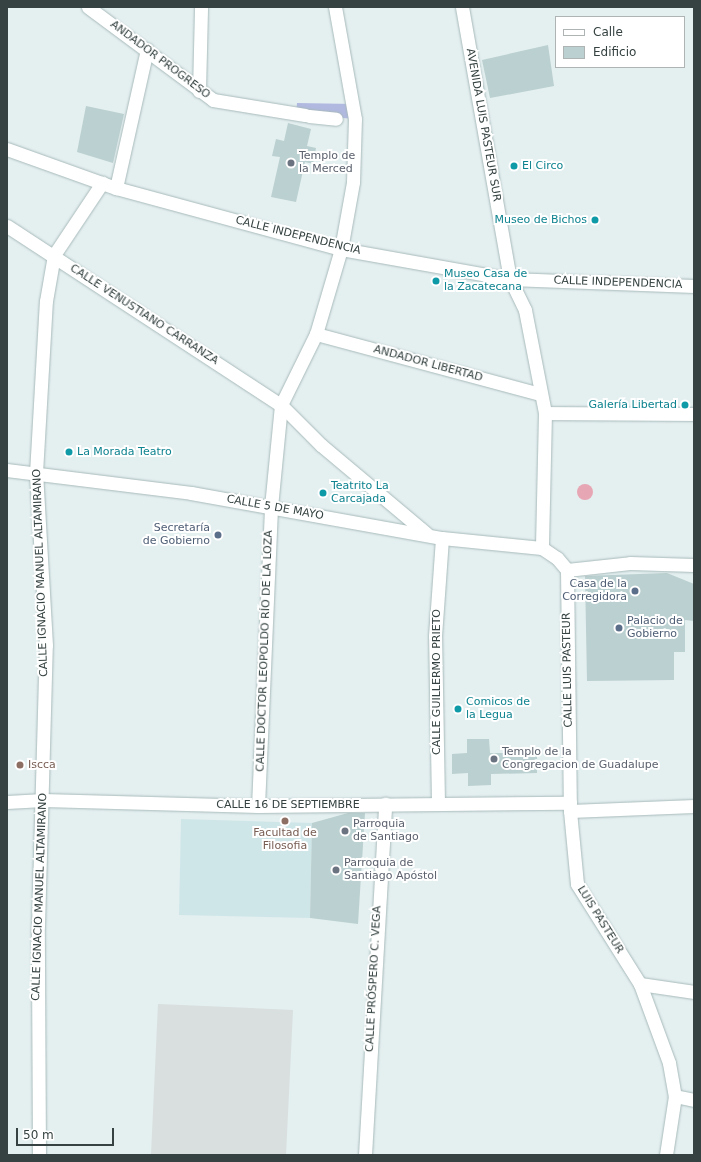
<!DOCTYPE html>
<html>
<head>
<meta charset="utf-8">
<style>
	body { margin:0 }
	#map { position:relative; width:701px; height:1162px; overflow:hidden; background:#e4eff0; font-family:"DejaVu Sans",sans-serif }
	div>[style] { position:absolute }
	.education>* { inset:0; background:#cfe6e8 }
	.green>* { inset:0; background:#b1b9e1 }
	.parking>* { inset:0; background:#d9dede }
	.water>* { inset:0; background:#e7a6b4 }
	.round { border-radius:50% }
	.building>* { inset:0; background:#bbd0d0 }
	.roads { filter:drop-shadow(0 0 1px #a8baba) drop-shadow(0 0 1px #a8baba) }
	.minor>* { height:13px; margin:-6.5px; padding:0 6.5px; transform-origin:6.5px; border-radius:6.5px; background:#fff }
	.dots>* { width:11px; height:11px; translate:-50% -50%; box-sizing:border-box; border:2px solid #fff; border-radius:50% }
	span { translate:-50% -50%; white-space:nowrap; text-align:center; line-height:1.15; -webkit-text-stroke:4px #fff; paint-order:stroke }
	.street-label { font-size:11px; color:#354241 }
	.worship-label { font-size:11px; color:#5b616d }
	.left { translate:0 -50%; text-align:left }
	.culture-label { font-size:11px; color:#0d838f }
	.right { translate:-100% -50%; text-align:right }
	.service-label { font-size:11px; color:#4e5e75 }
	.education-label { font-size:11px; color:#785e54 }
	.frame { position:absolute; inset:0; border:8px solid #354241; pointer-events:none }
	.legend { position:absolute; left:555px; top:16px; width:130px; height:52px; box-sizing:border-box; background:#fff; border:1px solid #aeb3b3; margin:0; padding:5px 7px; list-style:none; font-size:12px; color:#354241 }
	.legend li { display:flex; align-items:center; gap:8px; height:20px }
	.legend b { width:20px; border:1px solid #aeb3b3 }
	.scale { position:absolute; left:16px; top:1128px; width:98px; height:18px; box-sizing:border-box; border:2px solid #354241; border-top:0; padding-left:5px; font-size:12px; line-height:14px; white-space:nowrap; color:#354241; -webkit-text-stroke:3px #fff; paint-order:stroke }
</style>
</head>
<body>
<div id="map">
	<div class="education">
		<i style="clip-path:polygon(181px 819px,312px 823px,310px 918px,179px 915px)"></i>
	</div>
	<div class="green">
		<i style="clip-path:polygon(297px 103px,354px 104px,355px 119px,296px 114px)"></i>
	</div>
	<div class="parking">
		<i style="clip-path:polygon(158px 1004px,293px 1010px,286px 1155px,151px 1155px)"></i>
	</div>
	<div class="water">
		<i class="round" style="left:577px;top:484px;width:16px;height:16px"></i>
	</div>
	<div class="building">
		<i style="clip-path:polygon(548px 45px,554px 86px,490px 98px,482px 60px)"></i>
		<i style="clip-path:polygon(86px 106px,124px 114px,113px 163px,77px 152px)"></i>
		<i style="clip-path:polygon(288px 123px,311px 129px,307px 146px,316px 148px,313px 164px,305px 162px,296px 202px,271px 197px,280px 157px,272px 156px,276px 139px,284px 141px)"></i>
		<i style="clip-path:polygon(667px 573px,694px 584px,694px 621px,685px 620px,685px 652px,674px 652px,674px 680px,587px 681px,585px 576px)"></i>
		<i style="clip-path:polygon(467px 739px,489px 739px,490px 753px,537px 753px,537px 773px,491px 774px,491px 785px,468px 786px,468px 773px,452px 774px,452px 754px,467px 753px)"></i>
		<i style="clip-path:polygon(348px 813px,365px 813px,358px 924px,310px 918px,312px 823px)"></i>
	</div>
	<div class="roads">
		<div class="minor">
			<i style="left:88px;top:7px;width:156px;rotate:36.6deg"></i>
			<i style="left:213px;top:100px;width:93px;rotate:9.3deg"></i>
			<i style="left:462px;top:7px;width:276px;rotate:80deg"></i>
			<i style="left:510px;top:279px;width:34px;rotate:64deg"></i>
			<i style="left:525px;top:310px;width:105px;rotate:79deg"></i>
			<i style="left:545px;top:413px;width:135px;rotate:91.3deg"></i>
			<i style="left:199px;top:91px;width:84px;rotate:-88.6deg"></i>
			<i style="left:309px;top:116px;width:27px;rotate:6deg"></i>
			<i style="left:7px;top:149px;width:116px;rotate:19.7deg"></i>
			<i style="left:116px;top:188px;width:233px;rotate:15.2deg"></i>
			<i style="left:341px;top:249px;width:172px;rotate:10.1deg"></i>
			<i style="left:510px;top:279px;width:184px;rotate:2.2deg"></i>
			<i style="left:116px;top:188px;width:142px;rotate:-77.4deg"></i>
			<i style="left:7px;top:226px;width:327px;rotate:33.2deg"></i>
			<i style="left:281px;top:405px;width:57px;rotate:45deg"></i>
			<i style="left:321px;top:445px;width:138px;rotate:40deg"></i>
			<i style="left:316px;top:334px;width:232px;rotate:15deg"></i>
			<i style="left:545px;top:413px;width:149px;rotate:0.4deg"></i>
			<i style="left:7px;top:470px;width:185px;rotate:7.1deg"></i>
			<i style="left:191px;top:493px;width:255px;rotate:10.2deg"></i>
			<i style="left:442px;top:538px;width:100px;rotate:5.7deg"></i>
			<i style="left:542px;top:548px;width:18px;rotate:34deg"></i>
			<i style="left:557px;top:558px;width:16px;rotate:50deg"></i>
			<i style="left:567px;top:570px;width:241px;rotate:89.3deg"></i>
			<i style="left:570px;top:811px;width:73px;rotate:84.5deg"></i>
			<i style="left:577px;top:884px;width:118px;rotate:57.8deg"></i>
			<i style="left:640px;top:984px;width:84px;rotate:69.8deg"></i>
			<i style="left:669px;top:1063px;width:34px;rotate:80deg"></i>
			<i style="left:675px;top:1096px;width:60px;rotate:98.7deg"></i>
			<i style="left:567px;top:570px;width:63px;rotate:-6.3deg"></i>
			<i style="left:630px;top:563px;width:64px;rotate:1.8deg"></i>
			<i style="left:7px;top:802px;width:36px;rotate:-3deg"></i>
			<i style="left:43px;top:800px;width:215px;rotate:1.6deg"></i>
			<i style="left:258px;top:806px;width:312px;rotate:-0.6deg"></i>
			<i style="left:438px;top:803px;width:167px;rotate:-91deg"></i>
			<i style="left:435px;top:636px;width:98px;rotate:-85.9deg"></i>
			<i style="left:258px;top:806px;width:299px;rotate:-87.5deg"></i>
			<i style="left:271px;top:507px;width:102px;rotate:-84.4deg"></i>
			<i style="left:281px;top:405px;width:79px;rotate:-63.8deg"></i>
			<i style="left:316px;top:334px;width:89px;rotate:-73.6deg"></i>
			<i style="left:341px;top:249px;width:68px;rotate:-79.8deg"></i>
			<i style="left:353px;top:182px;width:63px;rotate:-88.2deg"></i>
			<i style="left:355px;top:119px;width:114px;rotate:-100.1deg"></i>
			<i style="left:570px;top:811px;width:124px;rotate:-2.3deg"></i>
			<i style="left:640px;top:984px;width:55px;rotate:8.4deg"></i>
			<i style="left:675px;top:1096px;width:19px;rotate:12deg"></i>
			<i style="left:39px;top:1155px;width:229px;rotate:-90.3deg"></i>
			<i style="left:38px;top:926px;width:281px;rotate:-88.4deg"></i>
			<i style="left:46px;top:645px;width:172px;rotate:-93.3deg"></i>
			<i style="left:36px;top:473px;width:172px;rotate:-86.7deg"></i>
			<i style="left:46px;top:301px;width:47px;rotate:-80.1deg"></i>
			<i style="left:54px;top:255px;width:87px;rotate:-56.3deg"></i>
			<i style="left:365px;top:1155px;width:352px;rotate:-86.7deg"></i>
		</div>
	</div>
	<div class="dots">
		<i style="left:291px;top:163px;background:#6b7280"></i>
		<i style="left:514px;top:166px;background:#0f9aa8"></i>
		<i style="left:595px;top:220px;background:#0f9aa8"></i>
		<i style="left:436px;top:281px;background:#0f9aa8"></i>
		<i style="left:685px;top:405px;background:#0f9aa8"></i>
		<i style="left:69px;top:452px;background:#0f9aa8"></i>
		<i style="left:323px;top:493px;background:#0f9aa8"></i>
		<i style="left:218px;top:535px;background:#5c6f8a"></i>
		<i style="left:635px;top:591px;background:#5c6f8a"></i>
		<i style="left:619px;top:628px;background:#5c6f8a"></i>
		<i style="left:458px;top:709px;background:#0f9aa8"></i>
		<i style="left:494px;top:759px;background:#6b7280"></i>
		<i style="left:20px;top:765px;background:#8d6e63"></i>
		<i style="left:285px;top:821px;background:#8d6e63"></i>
		<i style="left:345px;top:831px;background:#6b7280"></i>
		<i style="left:336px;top:870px;background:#6b7280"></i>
	</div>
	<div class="street-label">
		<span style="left:160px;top:60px;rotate:37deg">ANDADOR PROGRESO</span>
		<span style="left:483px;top:125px;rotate:80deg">AVENIDA LUIS PASTEUR SUR</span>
		<span style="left:298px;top:236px;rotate:14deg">CALLE INDEPENDENCIA</span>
		<span style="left:618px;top:283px;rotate:2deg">CALLE INDEPENDENCIA</span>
		<span style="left:144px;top:315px;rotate:33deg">CALLE VENUSTIANO CARRANZA</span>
		<span style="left:428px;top:364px;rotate:15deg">ANDADOR LIBERTAD</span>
		<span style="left:275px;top:508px;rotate:10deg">CALLE 5 DE MAYO</span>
		<span style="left:41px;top:573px;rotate:-92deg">CALLE IGNACIO MANUEL ALTAMIRANO</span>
		<span style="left:265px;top:651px;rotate:-88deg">CALLE DOCTOR LEOPOLDO RÍO DE LA LOZA</span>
		<span style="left:568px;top:670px;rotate:-91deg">CALLE LUIS PASTEUR</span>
		<span style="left:437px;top:682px;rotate:-90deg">CALLE GUILLERMO PRIETO</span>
		<span style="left:288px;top:805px">CALLE 16 DE SEPTIEMBRE</span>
		<span style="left:40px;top:897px;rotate:-88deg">CALLE IGNACIO MANUEL ALTAMIRANO</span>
		<span style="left:600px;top:920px;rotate:58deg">LUIS PASTEUR</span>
		<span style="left:374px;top:979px;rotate:-87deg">CALLE PRÓSPERO C. VEGA</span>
	</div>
	<div class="worship-label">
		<span class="left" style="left:299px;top:163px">Templo de<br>la Merced</span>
		<span class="left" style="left:502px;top:759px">Templo de la<br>Congregacion de Guadalupe</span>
		<span class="left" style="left:353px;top:831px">Parroquia<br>de Santiago</span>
		<span class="left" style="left:344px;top:870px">Parroquia de<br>Santiago Apóstol</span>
	</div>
	<div class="culture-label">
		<span class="left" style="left:522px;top:166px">El Circo</span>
		<span class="right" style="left:587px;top:220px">Museo de Bichos</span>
		<span class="left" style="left:444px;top:281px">Museo Casa de<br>la Zacatecana</span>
		<span class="right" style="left:677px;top:405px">Galería Libertad</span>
		<span class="left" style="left:77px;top:452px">La Morada Teatro</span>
		<span class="left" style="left:331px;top:493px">Teatrito La<br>Carcajada</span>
		<span class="left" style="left:466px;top:709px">Comicos de<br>la Legua</span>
	</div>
	<div class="service-label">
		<span class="right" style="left:210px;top:535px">Secretaría<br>de Gobierno</span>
		<span class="right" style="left:627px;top:591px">Casa de la<br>Corregidora</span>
		<span class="left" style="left:627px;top:628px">Palacio de<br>Gobierno</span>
	</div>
	<div class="education-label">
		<span class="left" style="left:28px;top:765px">Iscca</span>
		<span style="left:285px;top:840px">Facultad de<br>Filosofia</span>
	</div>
	<div class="frame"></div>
	<ul class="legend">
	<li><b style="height:5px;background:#fff"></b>Calle</li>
	<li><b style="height:11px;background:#bbd0d0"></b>Edificio</li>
	</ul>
	<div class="scale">50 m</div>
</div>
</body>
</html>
